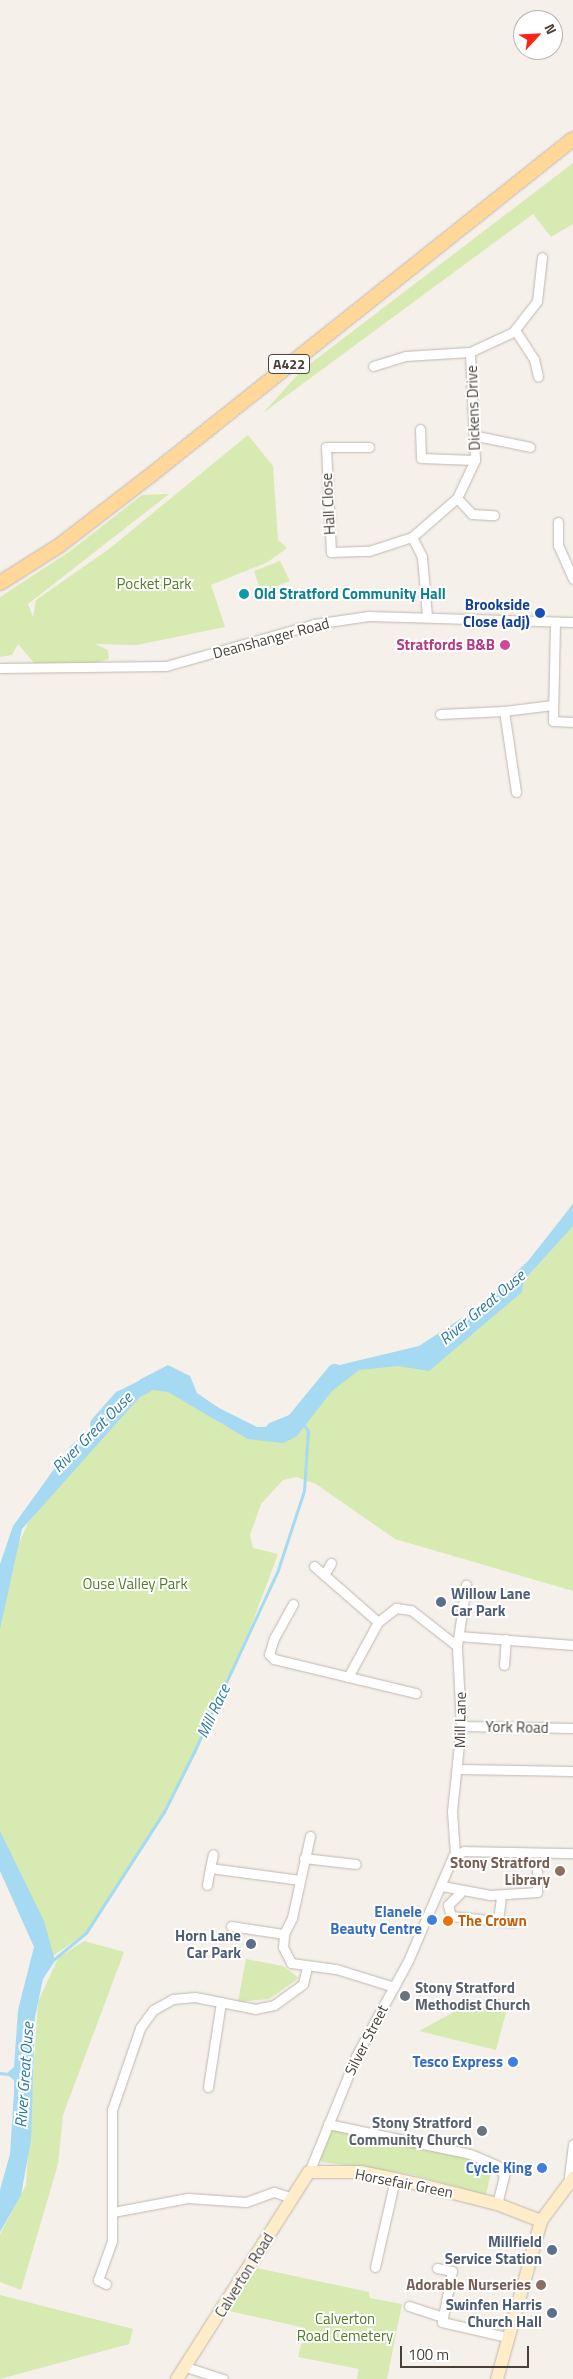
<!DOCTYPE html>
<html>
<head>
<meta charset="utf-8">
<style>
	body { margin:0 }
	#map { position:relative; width:573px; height:2379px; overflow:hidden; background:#f5f0ea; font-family:"Titillium Web",sans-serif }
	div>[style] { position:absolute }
	.green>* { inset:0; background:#d6eab2 }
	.water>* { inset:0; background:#a5daf2 }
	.stream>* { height:2.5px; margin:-1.25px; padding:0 1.25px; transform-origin:1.25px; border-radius:1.25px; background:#a5daf2 }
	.river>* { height:15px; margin:-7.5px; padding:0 7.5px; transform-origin:7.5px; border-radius:7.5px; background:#a5daf2 }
	.roads { filter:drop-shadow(0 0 1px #c1b7ac) drop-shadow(0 0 1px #c1b7ac) }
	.street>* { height:9px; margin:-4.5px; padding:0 4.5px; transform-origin:4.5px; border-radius:4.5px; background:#fff }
	.secondary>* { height:12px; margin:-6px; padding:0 6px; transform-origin:6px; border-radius:6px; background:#ffedca }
	.primary>* { height:14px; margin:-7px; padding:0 7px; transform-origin:7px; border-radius:7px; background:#ffd899 }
	.dots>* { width:14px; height:14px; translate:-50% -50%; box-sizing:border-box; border:2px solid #fff; border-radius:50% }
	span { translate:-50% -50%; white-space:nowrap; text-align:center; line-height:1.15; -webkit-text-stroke:4px #fff; paint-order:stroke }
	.shield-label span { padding:1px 4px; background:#fff; border:1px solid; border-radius:4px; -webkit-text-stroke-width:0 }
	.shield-label { font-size:14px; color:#494037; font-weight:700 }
	.street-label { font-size:15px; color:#494037 }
	.park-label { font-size:15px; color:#517d28 }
	.culture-label { font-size:15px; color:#0d838f; font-weight:700 }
	.left { translate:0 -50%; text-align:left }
	.transit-label { font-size:15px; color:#164399; font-weight:700 }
	.right { translate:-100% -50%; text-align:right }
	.hotel-label { font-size:15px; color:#b23c85; font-weight:700 }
	.service-label { font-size:15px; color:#4e5e75; font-weight:700 }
	.education-label { font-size:15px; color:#785e54; font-weight:700 }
	.shop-label { font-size:15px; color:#366cbe; font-weight:700 }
	.food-label { font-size:15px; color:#c56008; font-weight:700 }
	.worship-label { font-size:15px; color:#5b616d; font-weight:700 }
	.water-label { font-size:16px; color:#297aa0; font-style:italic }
	.north { position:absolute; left:513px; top:10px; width:50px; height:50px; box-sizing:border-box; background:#fff; border:1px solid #b6b3af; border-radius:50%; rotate:65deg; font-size:14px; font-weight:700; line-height:20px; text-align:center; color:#494037 }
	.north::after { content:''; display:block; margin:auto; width:18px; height:22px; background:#fe2317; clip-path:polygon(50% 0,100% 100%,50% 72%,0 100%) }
	.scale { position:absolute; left:400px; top:2346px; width:129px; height:22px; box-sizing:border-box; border:2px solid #494037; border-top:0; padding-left:6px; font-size:15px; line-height:18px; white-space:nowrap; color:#494037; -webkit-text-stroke:4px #fff; paint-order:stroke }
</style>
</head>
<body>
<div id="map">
	<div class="green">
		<i style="clip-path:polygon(573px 163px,573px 224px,551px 237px,533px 214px,263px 413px,302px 370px)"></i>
		<i style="clip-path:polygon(248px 435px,273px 466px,278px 540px,287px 548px,268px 562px,211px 585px,225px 627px,137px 645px,95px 644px,108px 650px,109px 659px,89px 665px,35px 664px,18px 644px,12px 655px,0 657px,0 597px,69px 552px,142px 495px,169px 494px,28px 604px,33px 617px,36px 600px,109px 549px)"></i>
		<i style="clip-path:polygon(280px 561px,290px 581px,261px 592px,254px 571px)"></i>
		<i style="clip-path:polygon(573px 1203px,573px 1591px,395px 1539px,316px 1484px,296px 1477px,283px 1480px,261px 1504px,250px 1535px,253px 1548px,278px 1554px,250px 1629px,194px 1752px,164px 1812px,86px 1933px,50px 1958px,0 1851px,0 1585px,50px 1474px,149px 1379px,273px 1440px,287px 1439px,341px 1369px,429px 1344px,515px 1285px)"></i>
		<i style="clip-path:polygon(84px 1941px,124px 1952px,63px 2115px,58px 2164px,21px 2290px,0 2282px,0 2234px,26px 2185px,38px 2002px,58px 1958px)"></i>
		<i style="clip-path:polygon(246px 1959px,283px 1966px,299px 1978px,269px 1999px,238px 2002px)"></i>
		<i style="clip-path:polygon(495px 1998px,509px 2001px,496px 2050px,419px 2031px,474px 2001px)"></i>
		<i style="clip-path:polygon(329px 2129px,469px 2158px,492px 2167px,486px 2195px,414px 2175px,322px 2162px,317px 2156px)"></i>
		<i style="clip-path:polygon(257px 2268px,369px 2292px,370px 2298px,402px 2304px,387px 2379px,357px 2379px,359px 2369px,298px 2357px,305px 2328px,229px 2311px)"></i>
		<i style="clip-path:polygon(0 2295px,133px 2329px,129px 2344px,0 2379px)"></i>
	</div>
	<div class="water">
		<i style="clip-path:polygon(573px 1204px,573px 1226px,524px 1280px,522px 1292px,429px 1371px,398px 1366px,359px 1370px,332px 1391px,296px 1437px,283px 1443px,248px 1439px,168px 1392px,147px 1389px,22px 1529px,0 1629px,0 1564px,13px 1526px,70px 1447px,141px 1379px,168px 1365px,190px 1376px,197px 1393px,219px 1408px,257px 1427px,283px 1426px,306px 1411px,331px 1367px,419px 1346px,480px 1306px,528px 1261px)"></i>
		<i style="clip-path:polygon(0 1831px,44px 1921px,55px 1961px,43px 1979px,35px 2017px,31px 2140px,21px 2195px,0 2232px,0 2190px,10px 2154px,14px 2092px,14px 2080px,6px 2074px,14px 2067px,18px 2010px,34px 1947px,0 1871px)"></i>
	</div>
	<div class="stream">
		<i style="left:52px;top:1961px;width:44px;rotate:-39.5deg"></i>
		<i style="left:86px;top:1933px;width:144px;rotate:-57.2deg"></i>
		<i style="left:164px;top:1812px;width:67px;rotate:-63.4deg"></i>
		<i style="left:194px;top:1752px;width:200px;rotate:-65.2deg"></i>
		<i style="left:278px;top:1570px;width:83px;rotate:-71.8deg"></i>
		<i style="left:304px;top:1491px;width:60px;rotate:-86.2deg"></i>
		<i style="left:308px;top:1431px;width:9px;rotate:-126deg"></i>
		<i style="left:0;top:2073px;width:8px;rotate:7deg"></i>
	</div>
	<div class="river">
		<i style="left:97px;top:1424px;width:35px;rotate:-49deg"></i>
		<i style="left:120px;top:1398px;width:29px;rotate:-27deg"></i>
		<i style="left:273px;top:1429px;width:22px;rotate:-22deg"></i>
		<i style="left:293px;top:1421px;width:65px;rotate:-50.6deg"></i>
	</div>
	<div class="roads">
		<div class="street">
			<i style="left:515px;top:330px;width:35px;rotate:57deg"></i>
			<i style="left:534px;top:359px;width:18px;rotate:77deg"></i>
			<i style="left:373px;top:366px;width:34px;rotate:-17deg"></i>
			<i style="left:405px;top:356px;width:65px;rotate:-3.5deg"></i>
			<i style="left:470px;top:352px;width:47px;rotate:-24.9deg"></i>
			<i style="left:513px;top:332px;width:39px;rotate:-52deg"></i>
			<i style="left:537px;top:301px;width:44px;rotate:-83.5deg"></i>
			<i style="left:420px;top:429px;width:29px;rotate:88deg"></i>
			<i style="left:421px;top:458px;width:54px;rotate:2.1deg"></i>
			<i style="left:477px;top:436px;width:54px;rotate:11.7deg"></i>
			<i style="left:369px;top:447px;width:43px;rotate:180deg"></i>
			<i style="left:326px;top:447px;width:105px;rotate:87.3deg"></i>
			<i style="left:331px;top:552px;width:38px;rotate:-2deg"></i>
			<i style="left:369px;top:551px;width:45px;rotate:-18deg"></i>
			<i style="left:412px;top:537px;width:60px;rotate:-40.9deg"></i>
			<i style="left:457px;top:498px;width:42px;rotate:-64.7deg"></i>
			<i style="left:475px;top:460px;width:108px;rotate:-92.7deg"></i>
			<i style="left:457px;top:498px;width:22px;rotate:47deg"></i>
			<i style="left:472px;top:514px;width:22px;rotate:3deg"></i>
			<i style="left:558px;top:522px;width:23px;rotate:90deg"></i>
			<i style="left:558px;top:545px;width:37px;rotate:66deg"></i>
			<i style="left:412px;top:537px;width:22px;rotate:63deg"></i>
			<i style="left:422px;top:557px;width:59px;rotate:85.2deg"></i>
			<i style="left:555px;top:623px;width:98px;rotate:91.2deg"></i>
			<i style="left:553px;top:721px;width:20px;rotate:3deg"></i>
			<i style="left:0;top:668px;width:166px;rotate:-0.7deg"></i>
			<i style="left:166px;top:666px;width:154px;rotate:-15.8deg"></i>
			<i style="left:314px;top:624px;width:55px;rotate:-8.4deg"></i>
			<i style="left:368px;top:616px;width:205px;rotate:1.7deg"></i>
			<i style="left:440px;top:714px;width:64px;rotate:-2.7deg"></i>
			<i style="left:516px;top:792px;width:82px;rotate:-98.4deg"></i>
			<i style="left:504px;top:711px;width:49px;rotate:-7deg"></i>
			<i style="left:314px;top:1566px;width:85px;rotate:41.2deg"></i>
			<i style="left:324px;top:1575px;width:14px;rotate:-60deg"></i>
			<i style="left:293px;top:1604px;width:39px;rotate:119deg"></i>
			<i style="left:274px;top:1638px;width:17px;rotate:107deg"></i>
			<i style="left:269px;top:1654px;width:7px;rotate:45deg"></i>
			<i style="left:274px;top:1659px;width:146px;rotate:13.5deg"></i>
			<i style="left:459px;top:1636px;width:114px;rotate:4.5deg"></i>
			<i style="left:504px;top:1665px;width:26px;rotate:-86deg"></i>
			<i style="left:348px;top:1677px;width:63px;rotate:-61.4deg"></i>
			<i style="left:378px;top:1622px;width:23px;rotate:-38deg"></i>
			<i style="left:396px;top:1608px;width:15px;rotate:8deg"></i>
			<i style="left:411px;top:1610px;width:58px;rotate:38deg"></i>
			<i style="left:461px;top:1726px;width:112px;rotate:1deg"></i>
			<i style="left:459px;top:1769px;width:114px;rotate:1deg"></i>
			<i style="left:310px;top:1836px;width:84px;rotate:102.4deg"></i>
			<i style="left:292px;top:1918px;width:18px;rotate:117deg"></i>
			<i style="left:284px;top:1934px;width:13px;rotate:94deg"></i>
			<i style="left:283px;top:1947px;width:18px;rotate:63deg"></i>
			<i style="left:291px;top:1963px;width:45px;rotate:7.6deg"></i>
			<i style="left:336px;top:1969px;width:61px;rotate:17.2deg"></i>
			<i style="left:455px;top:1854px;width:43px;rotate:-94deg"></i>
			<i style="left:452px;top:1811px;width:85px;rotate:-84deg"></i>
			<i style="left:461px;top:1726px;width:80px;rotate:-92.9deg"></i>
			<i style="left:457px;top:1646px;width:62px;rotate:-81.6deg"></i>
			<i style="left:304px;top:1858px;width:52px;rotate:6.6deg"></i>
			<i style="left:210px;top:1868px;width:14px;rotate:-78deg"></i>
			<i style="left:207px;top:1885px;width:17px;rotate:-80deg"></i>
			<i style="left:210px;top:1868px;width:91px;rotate:7.6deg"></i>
			<i style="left:442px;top:1886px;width:49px;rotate:10.6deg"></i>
			<i style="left:490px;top:1895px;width:47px;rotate:-3.7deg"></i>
			<i style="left:537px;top:1892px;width:21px;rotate:-90deg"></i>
			<i style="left:460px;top:1893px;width:17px;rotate:135deg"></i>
			<i style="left:448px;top:1905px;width:11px;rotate:75deg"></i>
			<i style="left:451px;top:1916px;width:47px;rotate:6.1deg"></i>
			<i style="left:498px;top:1921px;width:26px;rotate:-83deg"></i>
			<i style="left:498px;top:1921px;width:16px;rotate:4deg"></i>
			<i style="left:231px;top:1926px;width:54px;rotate:8.6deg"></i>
			<i style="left:208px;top:2087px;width:86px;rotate:-81.3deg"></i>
			<i style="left:328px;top:2124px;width:145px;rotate:11.9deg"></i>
			<i style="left:470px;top:2154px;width:30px;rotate:23deg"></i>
			<i style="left:498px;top:2166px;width:12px;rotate:59deg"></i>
			<i style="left:504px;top:2176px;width:29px;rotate:104deg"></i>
			<i style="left:309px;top:2172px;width:125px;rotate:-67.9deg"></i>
			<i style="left:356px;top:2056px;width:108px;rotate:-61.3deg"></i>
			<i style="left:408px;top:1961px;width:114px;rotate:-66.8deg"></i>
			<i style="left:453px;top:1856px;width:12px;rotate:-24deg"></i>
			<i style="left:464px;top:1851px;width:109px;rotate:1.1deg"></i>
			<i style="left:569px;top:2177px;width:33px;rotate:-83deg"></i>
			<i style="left:113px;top:2212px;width:76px;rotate:-10.6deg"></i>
			<i style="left:188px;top:2198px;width:58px;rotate:3.9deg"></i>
			<i style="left:246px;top:2202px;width:30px;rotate:-20deg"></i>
			<i style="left:274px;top:2192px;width:19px;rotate:18deg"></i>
			<i style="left:375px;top:2267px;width:90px;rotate:-77.2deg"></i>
			<i style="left:437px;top:2268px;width:15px;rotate:11deg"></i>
			<i style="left:452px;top:2271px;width:52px;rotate:101.1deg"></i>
			<i style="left:442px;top:2322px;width:67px;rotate:13deg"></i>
			<i style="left:106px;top:2284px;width:9px;rotate:-153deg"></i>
			<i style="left:98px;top:2280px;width:41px;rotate:-70.3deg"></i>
			<i style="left:112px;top:2241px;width:131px;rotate:-90deg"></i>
			<i style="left:112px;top:2110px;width:87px;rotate:-71.1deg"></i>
			<i style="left:140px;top:2028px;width:22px;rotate:-54deg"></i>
			<i style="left:153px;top:2010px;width:23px;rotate:-29deg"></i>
			<i style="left:173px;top:1999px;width:22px;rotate:-5deg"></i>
			<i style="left:195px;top:1997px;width:61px;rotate:11.3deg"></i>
			<i style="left:255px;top:2009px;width:19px;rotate:-12deg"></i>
			<i style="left:274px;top:2005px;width:36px;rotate:-36deg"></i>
			<i style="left:303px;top:1984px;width:17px;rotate:-77deg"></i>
			<i style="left:409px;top:2306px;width:36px;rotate:18deg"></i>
			<i style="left:186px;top:2367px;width:39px;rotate:18deg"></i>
		</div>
		<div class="secondary">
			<i style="left:177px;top:2379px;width:246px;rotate:-57.5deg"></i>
			<i style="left:309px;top:2172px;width:53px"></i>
			<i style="left:362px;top:2172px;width:57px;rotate:12.1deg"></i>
			<i style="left:418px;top:2184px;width:81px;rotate:14.2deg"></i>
			<i style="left:497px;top:2204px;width:47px;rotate:21.1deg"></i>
			<i style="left:497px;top:2379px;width:164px;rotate:-74.4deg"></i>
			<i style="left:541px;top:2221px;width:54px;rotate:-53.3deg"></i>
		</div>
		<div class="primary">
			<i style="left:0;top:583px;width:71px;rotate:-32.3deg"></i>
			<i style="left:60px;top:545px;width:115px;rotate:-37.6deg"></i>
			<i style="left:151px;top:475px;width:539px;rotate:-38.53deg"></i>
		</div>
	</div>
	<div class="dots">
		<i style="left:244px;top:594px;background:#0f9aa8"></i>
		<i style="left:540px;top:613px;background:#1a4fb4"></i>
		<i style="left:505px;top:645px;background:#d1479c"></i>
		<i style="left:441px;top:1602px;background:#5c6f8a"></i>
		<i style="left:560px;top:1871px;background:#8d6e63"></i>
		<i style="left:432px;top:1920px;background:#3f7fe0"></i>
		<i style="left:448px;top:1921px;background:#e8710a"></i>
		<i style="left:251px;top:1944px;background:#5c6f8a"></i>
		<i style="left:405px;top:1996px;background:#6b7280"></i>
		<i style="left:513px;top:2062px;background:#3f7fe0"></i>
		<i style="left:482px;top:2131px;background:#6b7280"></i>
		<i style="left:542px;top:2168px;background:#3f7fe0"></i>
		<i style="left:552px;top:2250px;background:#5c6f8a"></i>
		<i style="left:541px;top:2285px;background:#8d6e63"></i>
		<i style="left:552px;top:2313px;background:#5c6f8a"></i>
	</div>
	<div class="shield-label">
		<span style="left:289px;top:364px">A422</span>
	</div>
	<div class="street-label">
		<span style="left:473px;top:408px;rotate:-92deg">Dickens Drive</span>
		<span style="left:328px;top:504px;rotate:-93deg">Hall Close</span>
		<span style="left:271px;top:638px;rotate:-15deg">Deanshanger Road</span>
		<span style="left:460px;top:1720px;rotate:-89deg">Mill Lane</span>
		<span style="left:517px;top:1727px;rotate:1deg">York Road</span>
		<span style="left:366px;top:2040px;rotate:-63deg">Silver Street</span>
		<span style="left:404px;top:2183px;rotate:11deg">Horsefair Green</span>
		<span style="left:244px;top:2275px;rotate:-58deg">Calverton Road</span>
	</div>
	<div class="park-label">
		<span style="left:154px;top:584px">Pocket Park</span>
		<span style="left:135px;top:1584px">Ouse Valley Park</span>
		<span style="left:345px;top:2327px">Calverton<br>Road Cemetery</span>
	</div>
	<div class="culture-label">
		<span class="left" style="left:254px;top:594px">Old Stratford Community Hall</span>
	</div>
	<div class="transit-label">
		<span class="right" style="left:530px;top:613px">Brookside<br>Close (adj)</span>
	</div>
	<div class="hotel-label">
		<span class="right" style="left:495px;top:645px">Stratfords B&amp;B</span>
	</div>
	<div class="service-label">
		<span class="left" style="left:451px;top:1602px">Willow Lane<br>Car Park</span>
		<span class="right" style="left:241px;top:1944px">Horn Lane<br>Car Park</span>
		<span class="right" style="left:542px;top:2250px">Millfield<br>Service Station</span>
		<span class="right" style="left:542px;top:2313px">Swinfen Harris<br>Church Hall</span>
	</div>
	<div class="education-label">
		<span class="right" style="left:550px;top:1871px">Stony Stratford<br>Library</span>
		<span class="right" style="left:531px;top:2285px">Adorable Nurseries</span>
	</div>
	<div class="shop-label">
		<span class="right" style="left:422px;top:1920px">Elanele<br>Beauty Centre</span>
		<span class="right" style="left:503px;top:2062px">Tesco Express</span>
		<span class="right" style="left:532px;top:2168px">Cycle King</span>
	</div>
	<div class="food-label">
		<span class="left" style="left:458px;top:1921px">The Crown</span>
	</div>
	<div class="worship-label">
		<span class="left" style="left:415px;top:1996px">Stony Stratford<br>Methodist Church</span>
		<span class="right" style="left:472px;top:2131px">Stony Stratford<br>Community Church</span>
	</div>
	<div class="water-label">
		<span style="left:482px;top:1307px;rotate:-40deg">River Great Ouse</span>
		<span style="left:92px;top:1432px;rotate:-45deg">River Great Ouse</span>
		<span style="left:213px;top:1711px;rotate:-65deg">Mill Race</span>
		<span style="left:24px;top:2075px;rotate:-86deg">River Great Ouse</span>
	</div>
	<div class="north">N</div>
	<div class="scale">100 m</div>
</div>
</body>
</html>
